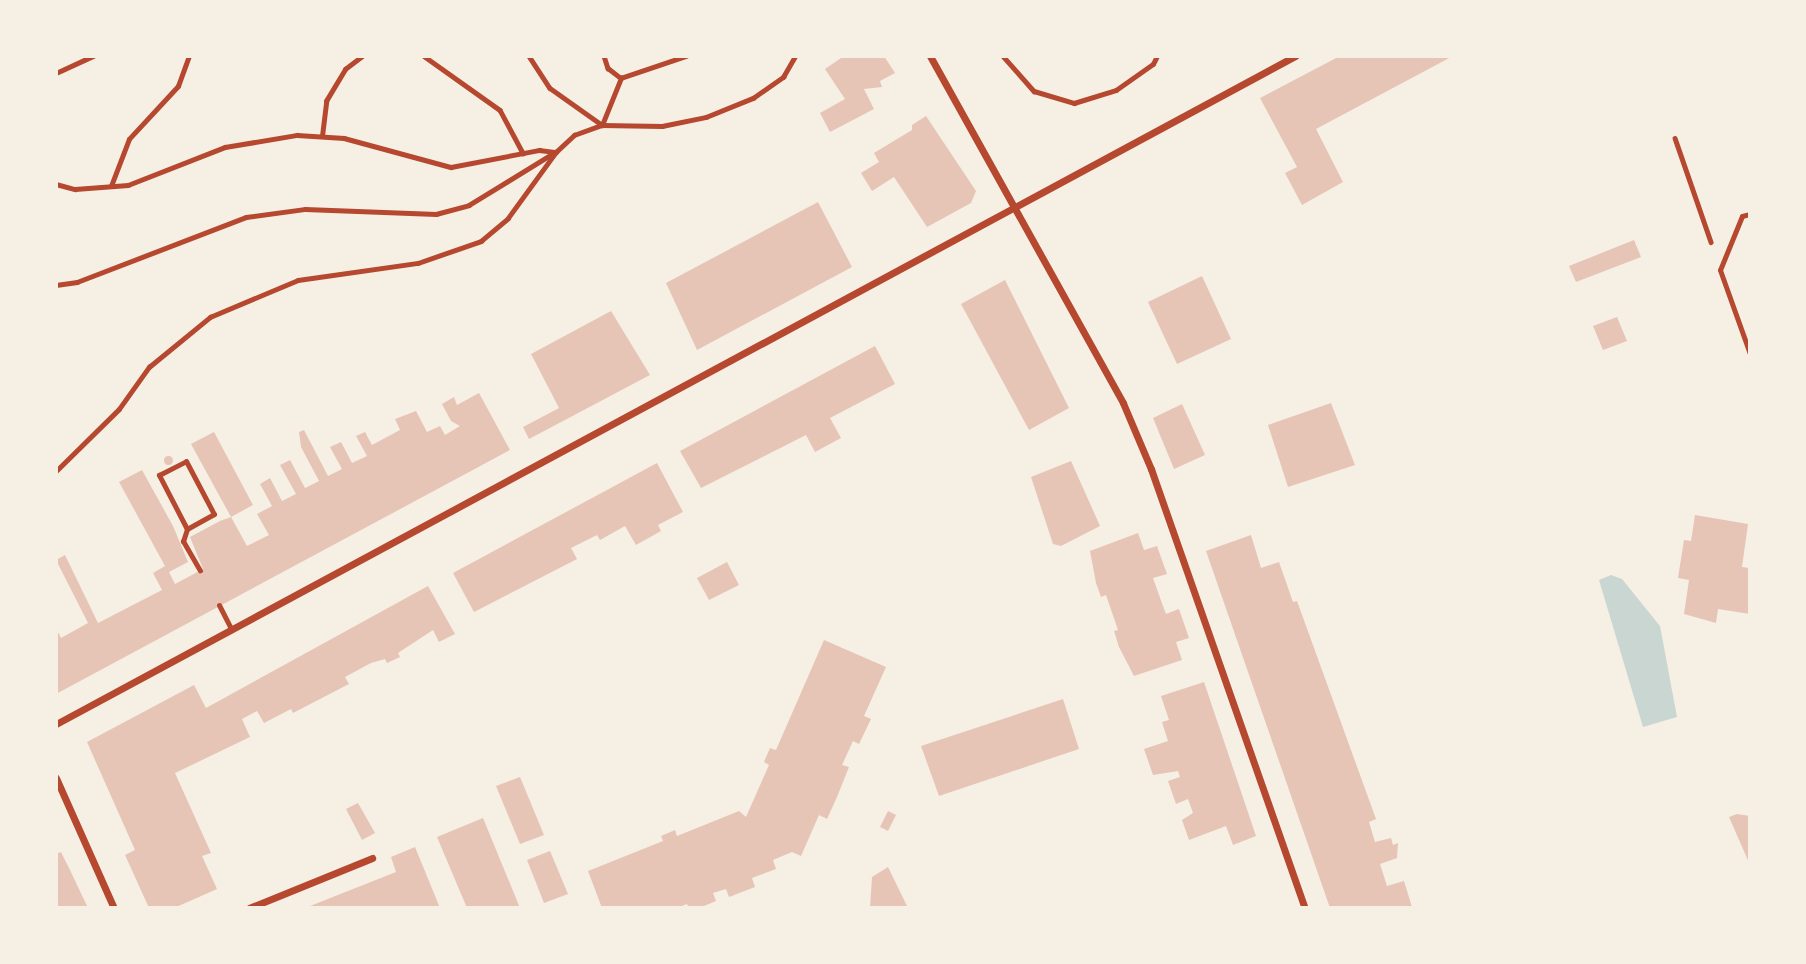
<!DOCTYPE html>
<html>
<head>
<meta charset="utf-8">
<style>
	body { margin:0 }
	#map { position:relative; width:1806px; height:964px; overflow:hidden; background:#f6efe4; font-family:"IBM Plex Sans",sans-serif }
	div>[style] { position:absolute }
	.water>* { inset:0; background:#c9d6d2 }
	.building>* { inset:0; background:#e6c5b7 }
	.round { border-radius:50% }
	.path>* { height:4.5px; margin:-2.25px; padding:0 2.25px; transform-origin:2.25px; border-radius:2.25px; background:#b5482f }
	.service>* { height:5px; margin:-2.5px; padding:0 2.5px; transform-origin:2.5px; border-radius:2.5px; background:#b5482f }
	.minor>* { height:7px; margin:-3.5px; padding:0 3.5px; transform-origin:3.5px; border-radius:3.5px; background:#b5482f }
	span { translate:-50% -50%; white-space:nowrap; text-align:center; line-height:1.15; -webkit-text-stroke:5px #f6efe4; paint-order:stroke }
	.frame { position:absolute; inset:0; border:58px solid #f6efe4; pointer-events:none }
</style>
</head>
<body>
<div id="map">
	<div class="water">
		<i style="clip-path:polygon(1611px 575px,1622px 579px,1660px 626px,1677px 717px,1643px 727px,1599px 580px)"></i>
	</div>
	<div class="building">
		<i style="clip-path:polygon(844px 56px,884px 56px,895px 73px,880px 81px,882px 87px,864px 89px,874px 109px,830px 132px,820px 113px,845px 99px,825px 69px)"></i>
		<i style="clip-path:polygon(1340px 56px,1453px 56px,1316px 129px,1343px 182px,1302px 205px,1285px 173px,1297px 167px,1260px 98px)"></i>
		<i style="clip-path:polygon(926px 116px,976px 191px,971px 203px,927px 227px,894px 177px,872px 191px,861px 173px,879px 162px,874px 153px,912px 130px,912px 125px)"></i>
		<i style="clip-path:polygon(818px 202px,852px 267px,697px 350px,666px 283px)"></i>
		<i style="clip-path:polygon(1634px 240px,1641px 257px,1576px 282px,1569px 266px)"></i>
		<i style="clip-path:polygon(1202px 276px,1231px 339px,1177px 364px,1148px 302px)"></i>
		<i style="clip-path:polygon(1005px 280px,1069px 408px,1029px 430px,961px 304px)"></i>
		<i style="clip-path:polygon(611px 311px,650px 375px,529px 439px,523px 427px,559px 408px,531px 354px)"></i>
		<i style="clip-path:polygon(1617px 317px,1627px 341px,1603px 350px,1593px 326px)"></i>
		<i style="clip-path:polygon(875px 346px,895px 384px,830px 418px,841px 438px,815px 452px,806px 435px,701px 488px,680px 451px)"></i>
		<i style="clip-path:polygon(479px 393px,510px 450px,56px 694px,56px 628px,61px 638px,88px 623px,56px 560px,65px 555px,98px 623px,162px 590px,153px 573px,165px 566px,119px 482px,142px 470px,173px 526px,188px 562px,169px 572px,175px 584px,203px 569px,190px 537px,220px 521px,231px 517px,247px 546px,269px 535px,257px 514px,272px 506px,260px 484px,270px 478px,282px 501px,296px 494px,280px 465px,290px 460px,305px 488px,319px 481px,301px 447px,299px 432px,304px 430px,328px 476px,342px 469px,330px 447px,341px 442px,352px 463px,367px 456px,356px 436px,365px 432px,372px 445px,400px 430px,395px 419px,416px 411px,427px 432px,440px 426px,445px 435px,460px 426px,451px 421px,442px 404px,454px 397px,457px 405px)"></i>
		<i style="clip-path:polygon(1331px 403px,1355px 465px,1288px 487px,1268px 425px)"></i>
		<i style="clip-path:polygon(1182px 404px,1205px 455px,1174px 469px,1153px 418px)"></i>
		<i style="clip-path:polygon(214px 432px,253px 505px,231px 517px,191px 444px)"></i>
		<i class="round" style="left:163.5px;top:455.5px;width:9px;height:9px"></i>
		<i style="clip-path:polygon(1071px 461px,1100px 526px,1061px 546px,1053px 544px,1031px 477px)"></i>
		<i style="clip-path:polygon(657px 463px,683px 512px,658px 525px,661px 531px,636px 545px,625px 526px,600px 540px,597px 535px,571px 548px,577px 559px,474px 612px,453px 573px)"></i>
		<i style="clip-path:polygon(1695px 515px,1748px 524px,1742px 567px,1750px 568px,1750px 614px,1718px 609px,1716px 623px,1684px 614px,1689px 580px,1678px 578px,1684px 540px,1691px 541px)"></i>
		<i style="clip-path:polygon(1138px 533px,1144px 550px,1157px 546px,1167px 574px,1153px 578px,1163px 606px,1166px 614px,1179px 609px,1189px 638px,1176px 642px,1182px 660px,1134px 676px,1119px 647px,1114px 631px,1118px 630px,1106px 595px,1101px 597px,1096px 583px,1090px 551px)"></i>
		<i style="clip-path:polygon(1251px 535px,1261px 568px,1279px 562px,1293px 602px,1297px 601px,1376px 819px,1369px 822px,1375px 842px,1391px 838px,1393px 845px,1398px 843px,1397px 858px,1380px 864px,1387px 886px,1404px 881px,1412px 907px,1330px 908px,1206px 551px)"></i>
		<i style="clip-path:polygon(727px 562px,739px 585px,709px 600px,697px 578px)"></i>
		<i style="clip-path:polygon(428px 586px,455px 634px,439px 642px,433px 630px,398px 653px,400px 657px,387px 663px,385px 659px,371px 663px,345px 677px,349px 684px,293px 713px,291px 709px,264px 723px,257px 711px,242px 719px,250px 737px,175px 773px,211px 853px,202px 856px,217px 889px,174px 908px,149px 908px,125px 855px,135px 850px,87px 742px,194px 685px,206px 708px)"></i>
		<i style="clip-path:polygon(824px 640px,886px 667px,864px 716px,871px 719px,859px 744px,853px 741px,842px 765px,849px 767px,837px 797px,827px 819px,819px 815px,801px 856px,792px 852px,773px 860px,776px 869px,752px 878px,755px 887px,729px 897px,726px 889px,713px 893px,716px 901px,699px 908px,689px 908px,687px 904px,676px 908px,602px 908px,588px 871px,663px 841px,661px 836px,675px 830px,677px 836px,739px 811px,746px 817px,769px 765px,764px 762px,770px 748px,776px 750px)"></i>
		<i style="clip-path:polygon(1204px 682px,1256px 836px,1233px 845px,1226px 826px,1189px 840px,1182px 820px,1193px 813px,1188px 799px,1176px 804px,1168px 781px,1180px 777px,1178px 771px,1153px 775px,1144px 749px,1168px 741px,1162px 722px,1169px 720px,1161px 696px)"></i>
		<i style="clip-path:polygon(1063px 699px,1079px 749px,939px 796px,921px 746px)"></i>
		<i style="clip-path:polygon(520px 777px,544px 835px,520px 844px,496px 786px)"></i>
		<i style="clip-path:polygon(358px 803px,375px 833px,362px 840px,346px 809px)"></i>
		<i style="clip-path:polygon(888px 811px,896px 815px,888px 831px,880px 827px)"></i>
		<i style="clip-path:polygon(1737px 814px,1750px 816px,1750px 865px,1729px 817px)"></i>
		<i style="clip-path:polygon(483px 818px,520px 908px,467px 908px,437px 837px)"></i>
		<i style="clip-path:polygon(415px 847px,440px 908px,305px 908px,396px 872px,391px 857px)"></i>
		<i style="clip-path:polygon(550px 851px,568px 894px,544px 903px,527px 860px)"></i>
		<i style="clip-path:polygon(61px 852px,69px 868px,88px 908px,56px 908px,56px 854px)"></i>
		<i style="clip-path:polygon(888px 867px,907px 906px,870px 908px,872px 877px)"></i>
	</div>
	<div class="path">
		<i style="left:424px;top:56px;width:93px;rotate:35.4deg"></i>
		<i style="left:500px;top:110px;width:49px;rotate:61.9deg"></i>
		<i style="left:529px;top:56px;width:38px;rotate:57deg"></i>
		<i style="left:550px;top:88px;width:64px;rotate:35.4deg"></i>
		<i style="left:602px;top:125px;width:51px;rotate:-68deg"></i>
		<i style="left:604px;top:56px;width:13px;rotate:72deg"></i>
		<i style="left:608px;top:68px;width:16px;rotate:38deg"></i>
		<i style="left:621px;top:78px;width:69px;rotate:-18.7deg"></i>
		<i style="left:1003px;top:56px;width:47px;rotate:48.5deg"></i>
		<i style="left:1034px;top:91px;width:42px;rotate:16.7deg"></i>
		<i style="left:1074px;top:103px;width:44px;rotate:-17.2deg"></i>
		<i style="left:1116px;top:90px;width:45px;rotate:-35.1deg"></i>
		<i style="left:1153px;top:64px;width:9px;rotate:-63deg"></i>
		<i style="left:56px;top:73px;width:41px;rotate:-24.7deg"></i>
		<i style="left:322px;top:136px;width:35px;rotate:-83deg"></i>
		<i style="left:326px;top:101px;width:37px;rotate:-59deg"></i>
		<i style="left:345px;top:69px;width:21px;rotate:-37deg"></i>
		<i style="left:1675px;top:138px;width:110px;rotate:70.9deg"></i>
		<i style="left:56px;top:184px;width:20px;rotate:15deg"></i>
		<i style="left:75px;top:189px;width:53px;rotate:-4.3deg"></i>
		<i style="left:128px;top:185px;width:104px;rotate:-21.4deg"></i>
		<i style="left:225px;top:147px;width:73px;rotate:-9.5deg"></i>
		<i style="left:297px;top:135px;width:47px;rotate:3.7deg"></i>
		<i style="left:344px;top:138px;width:111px;rotate:15.2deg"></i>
		<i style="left:451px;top:167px;width:90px;rotate:-10.9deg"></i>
		<i style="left:539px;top:150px;width:17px;rotate:7deg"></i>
		<i style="left:556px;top:152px;width:25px;rotate:-43deg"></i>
		<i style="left:574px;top:135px;width:30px;rotate:-20deg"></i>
		<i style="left:602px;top:125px;width:60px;rotate:1deg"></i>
		<i style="left:662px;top:126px;width:45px;rotate:-11.6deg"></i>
		<i style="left:706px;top:117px;width:51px;rotate:-22deg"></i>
		<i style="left:753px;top:98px;width:37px;rotate:-35deg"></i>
		<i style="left:783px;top:77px;width:24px;rotate:-60deg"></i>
		<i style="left:111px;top:186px;width:50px;rotate:-69deg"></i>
		<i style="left:129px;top:139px;width:72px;rotate:-47.2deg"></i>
		<i style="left:178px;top:86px;width:32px;rotate:-70deg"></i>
		<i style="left:56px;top:285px;width:21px;rotate:-8deg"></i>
		<i style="left:77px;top:282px;width:181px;rotate:-21deg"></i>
		<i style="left:246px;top:217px;width:60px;rotate:-7.7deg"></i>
		<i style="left:305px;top:209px;width:131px;rotate:2.2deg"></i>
		<i style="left:436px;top:214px;width:34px;rotate:-15deg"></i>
		<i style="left:469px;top:205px;width:97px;rotate:-31.6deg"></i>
		<i style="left:56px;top:471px;width:88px;rotate:-44.5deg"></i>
		<i style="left:119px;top:409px;width:52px;rotate:-54.5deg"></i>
		<i style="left:149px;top:367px;width:79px;rotate:-39.3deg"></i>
		<i style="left:210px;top:317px;width:95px;rotate:-22.8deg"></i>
		<i style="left:298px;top:280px;width:121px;rotate:-8.1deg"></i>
		<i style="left:418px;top:263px;width:67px;rotate:-19.2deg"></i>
		<i style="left:481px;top:241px;width:35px;rotate:-40deg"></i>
		<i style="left:508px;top:218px;width:82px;rotate:-54deg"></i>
	</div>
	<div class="service">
		<i style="left:1750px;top:214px;width:8px;rotate:166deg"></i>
		<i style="left:1742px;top:216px;width:58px;rotate:112.2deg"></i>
		<i style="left:1720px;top:270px;width:89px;rotate:70.3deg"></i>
		<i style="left:187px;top:529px;width:61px;rotate:-117.4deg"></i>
		<i style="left:159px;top:475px;width:30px;rotate:-27deg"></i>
		<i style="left:186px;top:461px;width:60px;rotate:62.2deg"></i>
		<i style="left:214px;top:514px;width:31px;rotate:151deg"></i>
		<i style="left:187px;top:529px;width:13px;rotate:108deg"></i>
		<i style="left:183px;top:541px;width:34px;rotate:60deg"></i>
		<i style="left:219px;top:605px;width:28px;rotate:63deg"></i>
	</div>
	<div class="minor">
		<i style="left:930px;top:56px;width:397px;rotate:60.9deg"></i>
		<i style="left:1123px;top:403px;width:72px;rotate:67deg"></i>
		<i style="left:1151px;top:469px;width:465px;rotate:70.7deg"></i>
		<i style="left:56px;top:724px;width:1408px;rotate:-28.33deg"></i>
		<i style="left:56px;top:778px;width:142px;rotate:66deg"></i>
		<i style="left:249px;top:908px;width:133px;rotate:-22.1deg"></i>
	</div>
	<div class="frame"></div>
</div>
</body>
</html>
